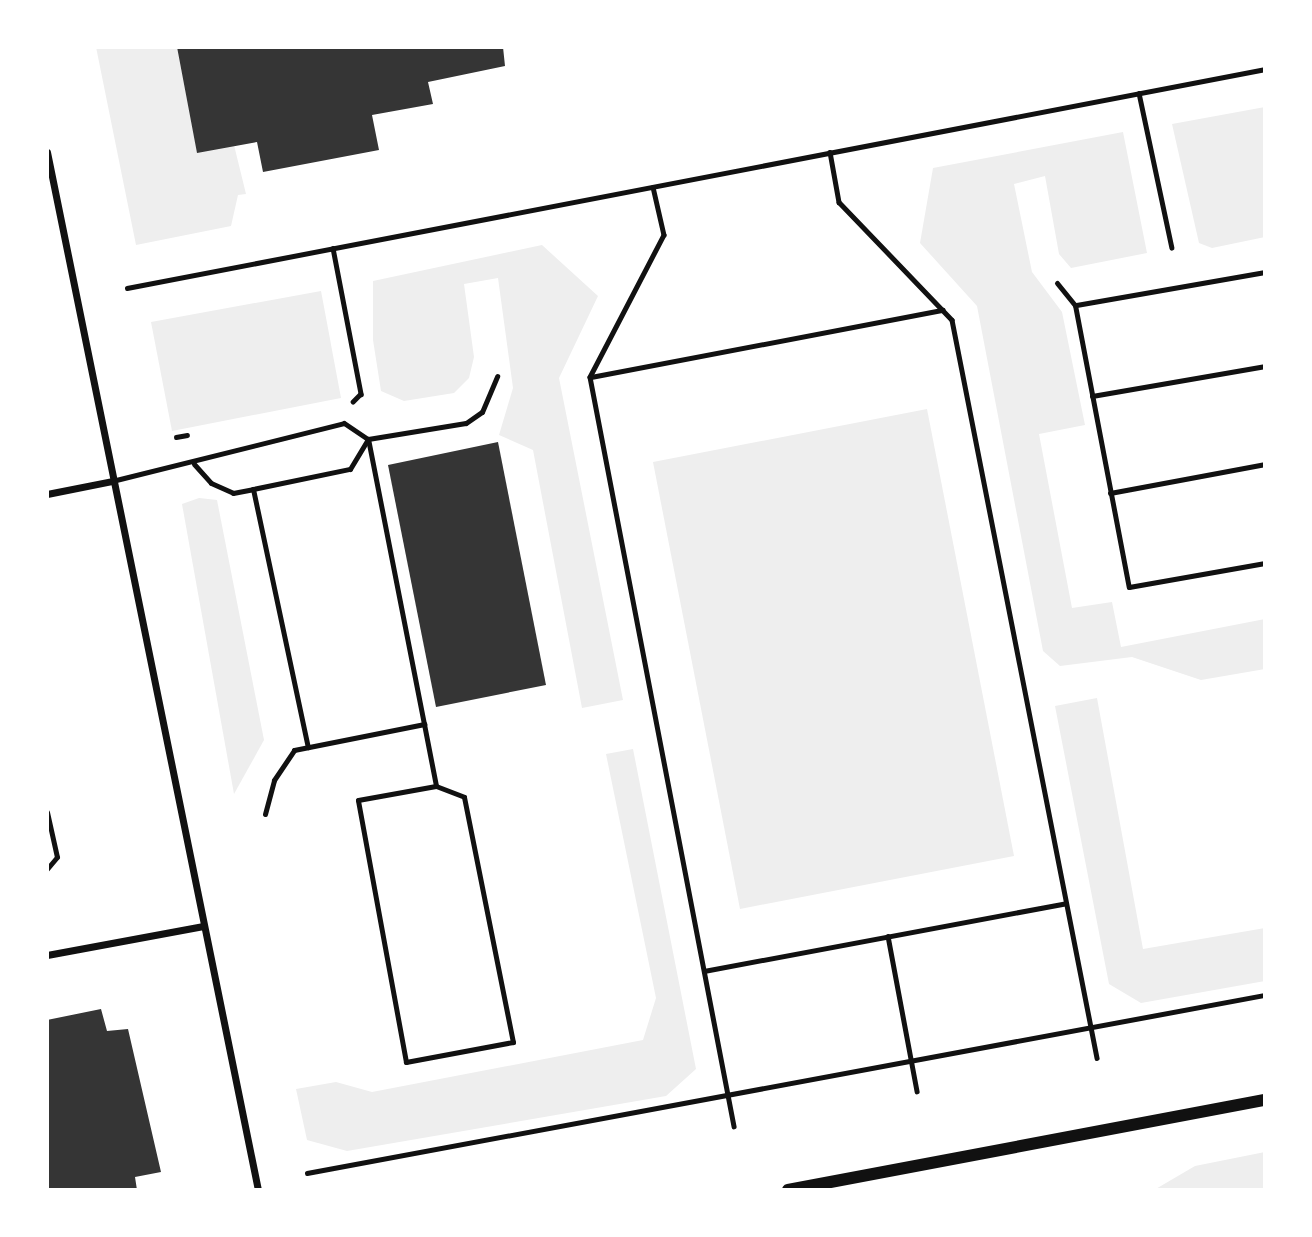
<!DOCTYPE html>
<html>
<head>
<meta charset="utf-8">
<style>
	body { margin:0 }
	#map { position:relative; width:1312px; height:1237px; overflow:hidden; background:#fff; font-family:"Crimson Pro",serif }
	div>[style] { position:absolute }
	.green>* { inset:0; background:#eee }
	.building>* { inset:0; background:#353535 }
	.path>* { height:4.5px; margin:-2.25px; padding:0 2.25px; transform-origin:2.25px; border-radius:2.25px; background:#111 }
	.service>* { height:5px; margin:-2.5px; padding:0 2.5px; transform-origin:2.5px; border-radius:2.5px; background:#111 }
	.minor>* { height:7px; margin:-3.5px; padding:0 3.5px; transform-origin:3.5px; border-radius:3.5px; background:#111 }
	.tertiary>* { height:12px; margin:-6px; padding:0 6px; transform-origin:6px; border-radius:6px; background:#111 }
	span { translate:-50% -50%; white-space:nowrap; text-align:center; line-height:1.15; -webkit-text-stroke:5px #fff; paint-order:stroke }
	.frame { position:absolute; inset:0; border:49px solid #fff; pointer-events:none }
</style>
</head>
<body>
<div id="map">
	<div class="green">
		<i style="clip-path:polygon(96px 47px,177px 47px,197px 152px,234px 145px,246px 194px,238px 195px,231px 226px,136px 245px)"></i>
		<i style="clip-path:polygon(1265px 107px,1265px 237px,1212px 248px,1199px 243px,1172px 124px)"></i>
		<i style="clip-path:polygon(1123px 132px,1147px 253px,1071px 268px,1059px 254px,1045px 176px,1014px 184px,1032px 272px,1062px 312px,1085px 425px,1039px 434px,1072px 608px,1112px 602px,1121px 647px,1265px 619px,1265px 669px,1201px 680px,1132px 657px,1060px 666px,1043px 651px,977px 306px,920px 243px,933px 168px)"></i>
		<i style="clip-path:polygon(542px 245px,598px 296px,559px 378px,623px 700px,582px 708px,533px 450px,499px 435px,513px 388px,498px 278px,464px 284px,474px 357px,469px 378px,454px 393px,404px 401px,381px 391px,373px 340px,373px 281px)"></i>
		<i style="clip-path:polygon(321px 291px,341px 398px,172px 431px,151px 322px)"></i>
		<i style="clip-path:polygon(927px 409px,1014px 856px,740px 909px,653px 462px)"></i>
		<i style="clip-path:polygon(199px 498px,217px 500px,264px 740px,234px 794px,182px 504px)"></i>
		<i style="clip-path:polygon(1097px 698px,1143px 949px,1265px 928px,1265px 981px,1141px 1003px,1109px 984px,1055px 706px)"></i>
		<i style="clip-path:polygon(633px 749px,696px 1069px,666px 1096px,347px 1151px,307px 1140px,296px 1089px,336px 1082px,372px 1092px,643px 1040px,656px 998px,606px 754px)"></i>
		<i style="clip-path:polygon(1265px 1152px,1265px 1190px,1154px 1190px,1195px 1166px)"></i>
	</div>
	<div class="building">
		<i style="clip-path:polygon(177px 47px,503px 47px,505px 66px,428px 82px,433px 104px,372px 115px,379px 150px,263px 172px,257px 142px,197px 153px)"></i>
		<i style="clip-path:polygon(498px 442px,546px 685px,436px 707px,388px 465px)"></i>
		<i style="clip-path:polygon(101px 1009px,107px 1031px,128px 1029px,161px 1172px,135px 1177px,137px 1190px,47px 1190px,47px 1020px)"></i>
	</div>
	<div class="path">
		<i style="left:1139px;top:93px;width:158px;rotate:78deg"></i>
		<i style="left:830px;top:152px;width:51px;rotate:79.8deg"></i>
		<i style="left:839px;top:202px;width:163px;rotate:46.2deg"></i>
		<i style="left:952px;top:320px;width:752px;rotate:78.88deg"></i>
		<i style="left:653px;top:187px;width:49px;rotate:77.1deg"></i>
		<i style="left:664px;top:235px;width:160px;rotate:117.5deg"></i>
		<i style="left:590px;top:377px;width:763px;rotate:79.12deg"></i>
		<i style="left:333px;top:248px;width:149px;rotate:79.1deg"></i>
		<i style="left:361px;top:394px;width:11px;rotate:135deg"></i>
		<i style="left:127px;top:288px;width:1159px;rotate:-10.89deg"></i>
		<i style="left:591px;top:377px;width:358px;rotate:-10.8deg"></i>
		<i style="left:176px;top:437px;width:11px;rotate:-10deg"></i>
		<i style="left:888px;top:936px;width:158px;rotate:79.4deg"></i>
		<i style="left:704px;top:971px;width:368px;rotate:-10.6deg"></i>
		<i style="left:307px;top:1173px;width:974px;rotate:-10.53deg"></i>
	</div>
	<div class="service">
		<i style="left:1265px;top:272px;width:193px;rotate:170.1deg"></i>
		<i style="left:1075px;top:305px;width:287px;rotate:79.2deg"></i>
		<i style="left:1129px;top:587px;width:138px;rotate:-10deg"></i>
		<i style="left:1057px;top:283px;width:28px;rotate:51deg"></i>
		<i style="left:1092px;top:396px;width:176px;rotate:-9.8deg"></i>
		<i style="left:194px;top:464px;width:25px;rotate:48deg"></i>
		<i style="left:211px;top:483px;width:24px;rotate:24deg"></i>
		<i style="left:233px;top:493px;width:20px;rotate:-11deg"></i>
		<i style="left:253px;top:489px;width:264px;rotate:78deg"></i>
		<i style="left:112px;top:481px;width:239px;rotate:-14deg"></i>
		<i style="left:344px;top:423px;width:29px;rotate:34deg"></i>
		<i style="left:368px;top:439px;width:99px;rotate:-9.3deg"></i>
		<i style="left:466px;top:423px;width:19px;rotate:-35deg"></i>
		<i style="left:482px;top:412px;width:39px;rotate:-67deg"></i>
		<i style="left:253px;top:489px;width:99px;rotate:-11.7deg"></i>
		<i style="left:350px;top:469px;width:35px;rotate:-59deg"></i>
		<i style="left:1110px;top:493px;width:158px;rotate:-10.6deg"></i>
		<i style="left:424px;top:724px;width:63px;rotate:79deg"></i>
		<i style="left:436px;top:786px;width:30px;rotate:21deg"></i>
		<i style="left:464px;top:797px;width:250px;rotate:78.7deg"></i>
		<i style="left:513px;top:1042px;width:109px;rotate:169.4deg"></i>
		<i style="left:406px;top:1062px;width:266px;rotate:-100.4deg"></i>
		<i style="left:358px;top:800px;width:79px;rotate:-10.2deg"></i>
		<i style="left:47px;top:812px;width:46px;rotate:77.5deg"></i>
		<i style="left:57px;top:857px;width:16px;rotate:130deg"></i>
		<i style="left:265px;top:814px;width:35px;rotate:-75deg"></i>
		<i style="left:274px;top:780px;width:36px;rotate:-56deg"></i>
		<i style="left:294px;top:750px;width:133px;rotate:-11.3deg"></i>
		<i style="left:424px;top:724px;width:290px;rotate:-101.1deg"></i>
	</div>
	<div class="minor">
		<i style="left:47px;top:152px;width:1059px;rotate:78.51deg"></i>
		<i style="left:47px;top:494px;width:66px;rotate:-11.3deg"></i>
		<i style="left:47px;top:955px;width:159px;rotate:-10.5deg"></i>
	</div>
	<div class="tertiary">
		<i style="left:788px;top:1190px;width:485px;rotate:-10.7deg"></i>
	</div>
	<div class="frame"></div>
</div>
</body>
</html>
